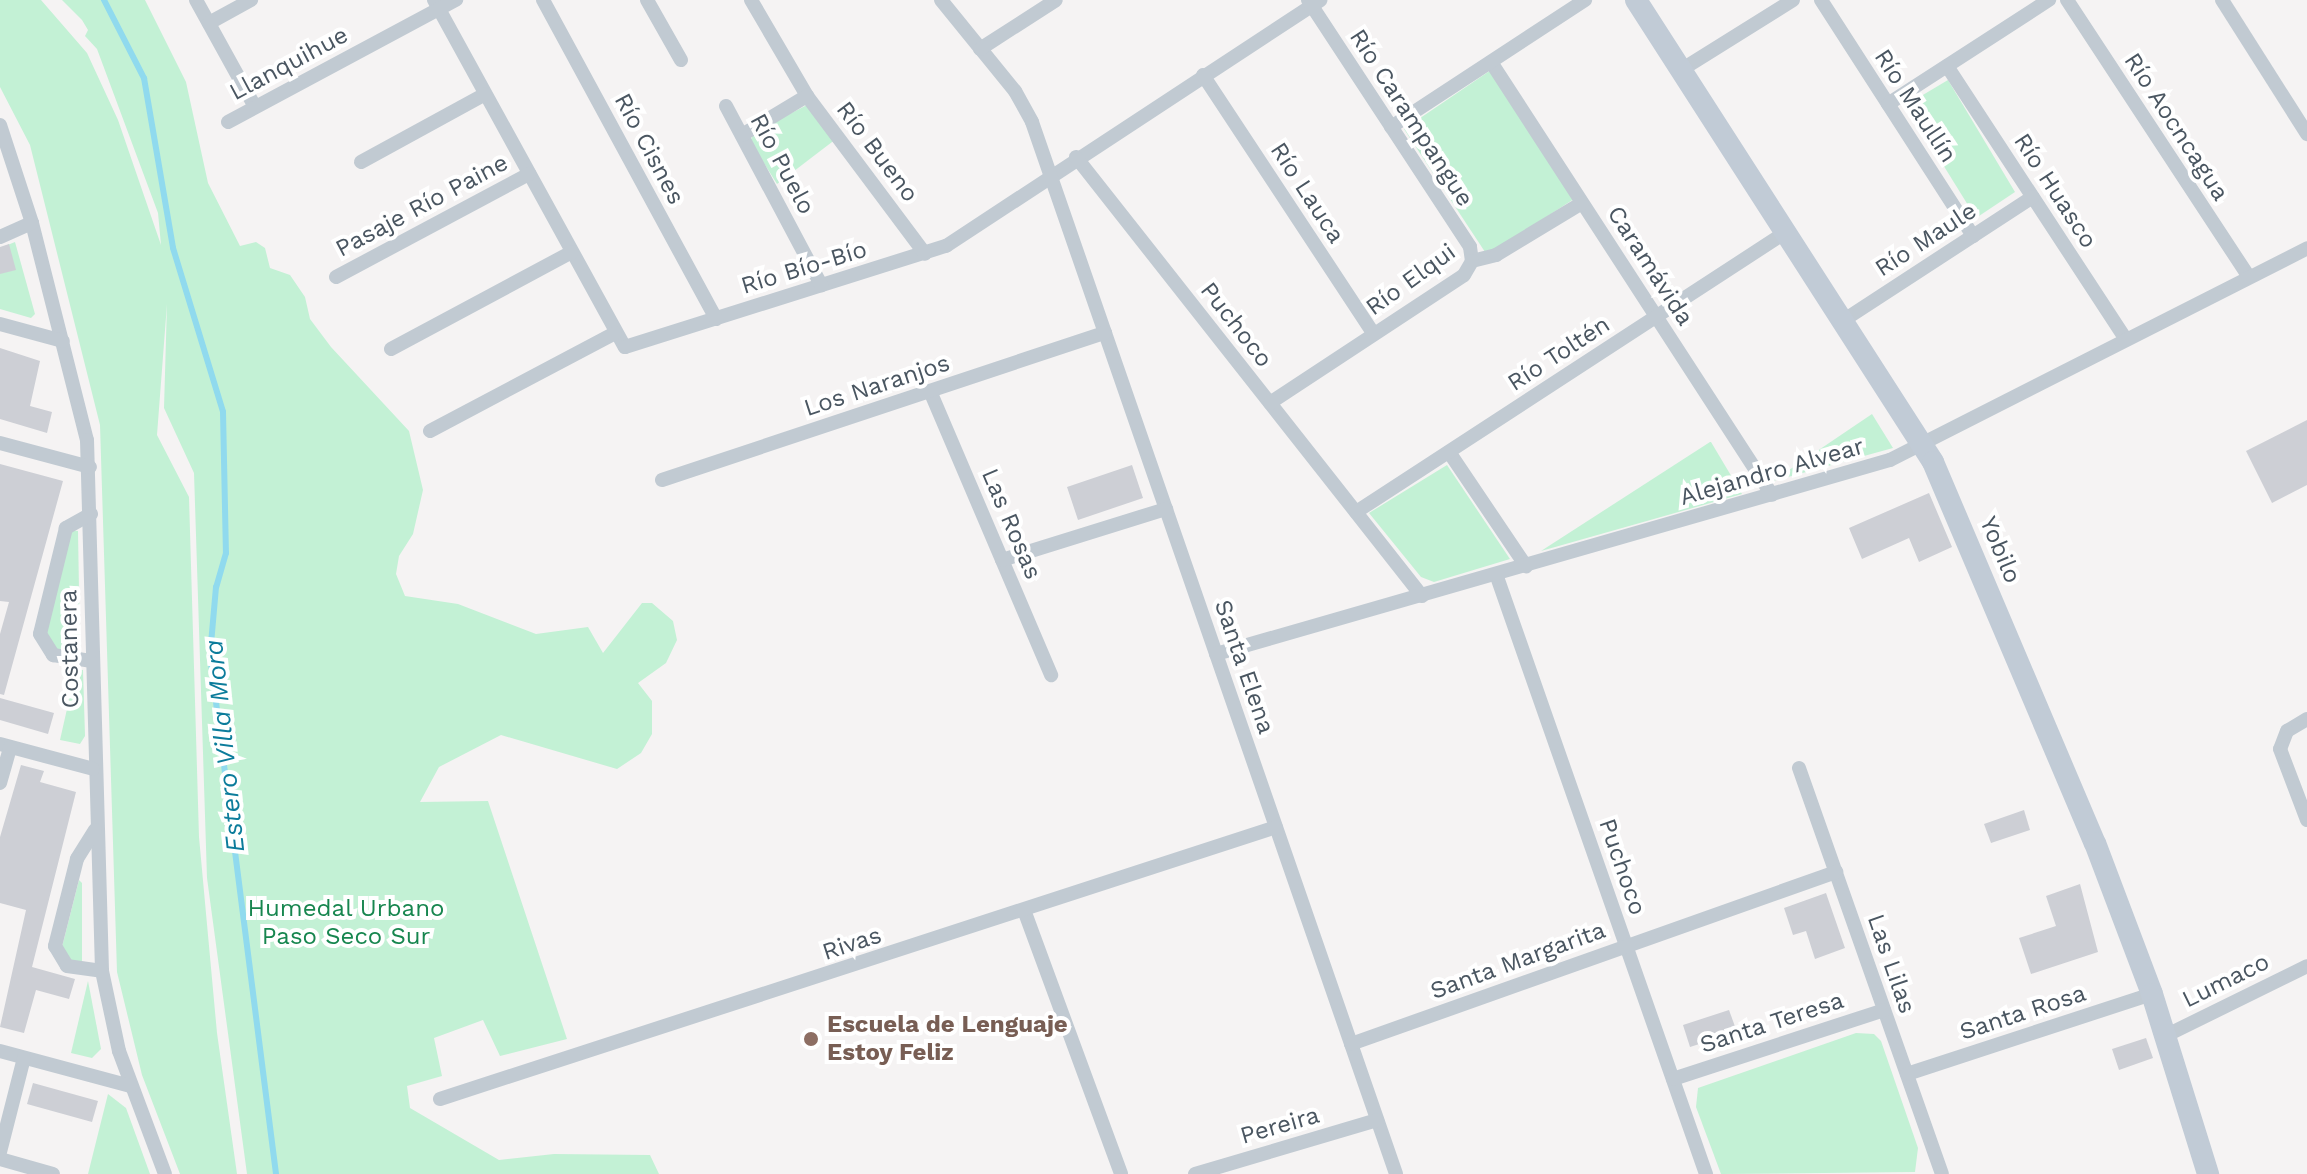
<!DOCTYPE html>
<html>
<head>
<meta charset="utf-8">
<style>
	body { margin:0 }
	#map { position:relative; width:2307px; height:1174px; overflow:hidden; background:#f5f3f3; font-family:"Work Sans",sans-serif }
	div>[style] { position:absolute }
	.green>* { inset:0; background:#c3f1d5 }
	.stream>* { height:6px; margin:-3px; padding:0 3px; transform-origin:3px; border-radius:3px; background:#90daee }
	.building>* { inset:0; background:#cdcfd5 }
	.street>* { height:14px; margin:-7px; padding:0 7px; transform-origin:7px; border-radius:7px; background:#c1cad2 }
	.secondary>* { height:22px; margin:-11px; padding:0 11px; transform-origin:11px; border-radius:11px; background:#c1cbd6 }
	.dots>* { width:22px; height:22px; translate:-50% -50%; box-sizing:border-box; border:4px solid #fff; border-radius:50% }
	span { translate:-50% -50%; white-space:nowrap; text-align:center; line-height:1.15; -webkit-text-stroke:8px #fff; paint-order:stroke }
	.street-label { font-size:24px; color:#4a5661 }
	.park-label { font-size:24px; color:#17864f }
	.education-label { font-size:24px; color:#785e54; font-weight:700 }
	.left { translate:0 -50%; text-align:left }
	.water-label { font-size:26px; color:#0c7c9b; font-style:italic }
</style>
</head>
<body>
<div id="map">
	<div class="green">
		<i style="clip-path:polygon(0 0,41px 0,87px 53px,118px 120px,161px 245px,158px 213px,97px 49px,85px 36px,88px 30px,82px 20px,62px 0,145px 0,186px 82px,208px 183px,240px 246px,256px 242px,265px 248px,270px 268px,290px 275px,305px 297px,310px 319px,331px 347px,409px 431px,423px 490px,413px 534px,399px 556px,396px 574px,405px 596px,458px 604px,536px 634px,588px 627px,603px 653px,642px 603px,652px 603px,673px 621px,677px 640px,666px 663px,638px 683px,652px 701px,652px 734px,641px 753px,617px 769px,501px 735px,439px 767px,420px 802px,488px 801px,567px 1039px,500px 1056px,483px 1020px,434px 1038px,442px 1076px,407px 1086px,410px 1108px,499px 1160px,554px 1154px,650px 1155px,659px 1174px,247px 1174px,207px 878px,194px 473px,164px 408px,167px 304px,157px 435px,189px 497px,199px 837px,217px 1033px,237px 1174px,180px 1174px,142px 1075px,117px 972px,100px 425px,30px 145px,0 87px)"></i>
		<i style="clip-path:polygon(1491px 70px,1574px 199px,1487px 255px,1404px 129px)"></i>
		<i style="clip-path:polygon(1948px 80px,2015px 192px,1976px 218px,1906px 105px)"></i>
		<i style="clip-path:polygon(807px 105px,836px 139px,777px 184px,750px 141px,755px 132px)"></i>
		<i style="clip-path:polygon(15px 242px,35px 314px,31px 318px,0 309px,0 248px)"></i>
		<i style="clip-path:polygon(1872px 414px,1893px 448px,1773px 481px)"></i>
		<i style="clip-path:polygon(1711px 442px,1742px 494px,1541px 551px,1710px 442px)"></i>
		<i style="clip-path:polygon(1447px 465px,1510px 559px,1434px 582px,1421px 577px,1369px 513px)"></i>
		<i style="clip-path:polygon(70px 530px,78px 531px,80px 651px,55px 649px,45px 628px)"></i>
		<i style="clip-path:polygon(76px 669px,83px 670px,85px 736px,80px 744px,60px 740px)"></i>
		<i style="clip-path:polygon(79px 880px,82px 883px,82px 962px,70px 960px,62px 947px)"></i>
		<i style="clip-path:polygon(88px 981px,101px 1049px,92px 1058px,71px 1053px)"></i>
		<i style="clip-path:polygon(1856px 1033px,1874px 1034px,1881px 1041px,1918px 1148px,1915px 1172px,1721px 1174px,1696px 1107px,1698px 1088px)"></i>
		<i style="clip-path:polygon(108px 1094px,126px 1108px,150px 1174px,88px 1174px)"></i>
	</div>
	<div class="stream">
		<i style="left:104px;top:0;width:88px;rotate:62.9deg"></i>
		<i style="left:144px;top:78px;width:172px;rotate:80.3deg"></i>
		<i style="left:173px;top:248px;width:171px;rotate:73deg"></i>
		<i style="left:223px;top:412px;width:141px;rotate:88.8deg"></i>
		<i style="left:226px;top:553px;width:35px;rotate:106deg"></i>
		<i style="left:216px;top:587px;width:68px;rotate:95deg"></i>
		<i style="left:210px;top:655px;width:523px;rotate:82.75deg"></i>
	</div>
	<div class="building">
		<i style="clip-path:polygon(9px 244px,16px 270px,0 274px,0 247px)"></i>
		<i style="clip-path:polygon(0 348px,40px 361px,30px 406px,52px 412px,47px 433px,0 419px)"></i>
		<i style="clip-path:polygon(2307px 420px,2307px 485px,2272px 503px,2246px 451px)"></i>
		<i style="clip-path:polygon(0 464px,63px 481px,4px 695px,0 694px,0 634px,9px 602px,0 601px)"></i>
		<i style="clip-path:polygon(1132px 465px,1143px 498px,1078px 520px,1067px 487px)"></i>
		<i style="clip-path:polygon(1929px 493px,1952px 547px,1919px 562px,1909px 538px,1862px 559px,1849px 528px)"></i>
		<i style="clip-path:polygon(0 698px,54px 713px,48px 734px,0 720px)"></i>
		<i style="clip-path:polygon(21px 765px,44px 771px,40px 782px,76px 792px,32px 967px,75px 979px,69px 999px,36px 990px,24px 1033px,0 1027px,26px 910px,0 903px,0 837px)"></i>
		<i style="clip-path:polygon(2024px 810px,2030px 830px,1991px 843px,1984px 824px)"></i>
		<i style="clip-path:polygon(2080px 884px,2098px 952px,2031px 974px,2019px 938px,2056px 926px,2046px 896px)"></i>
		<i style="clip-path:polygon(1826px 893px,1845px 948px,1815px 959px,1806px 931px,1793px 935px,1784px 908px)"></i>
		<i style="clip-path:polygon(1729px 1010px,1737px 1032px,1690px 1047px,1683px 1025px)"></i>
		<i style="clip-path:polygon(2146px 1038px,2153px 1058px,2119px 1070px,2112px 1049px)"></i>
		<i style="clip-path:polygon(33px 1083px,98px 1101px,92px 1122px,27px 1104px)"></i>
	</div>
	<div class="street">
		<i style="left:196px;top:0;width:122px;rotate:61.1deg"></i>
		<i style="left:434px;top:0;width:396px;rotate:61.2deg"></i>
		<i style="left:625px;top:347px;width:337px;rotate:-17.5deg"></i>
		<i style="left:946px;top:246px;width:448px;rotate:-33.3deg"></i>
		<i style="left:543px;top:0;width:363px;rotate:61.5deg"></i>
		<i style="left:647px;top:0;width:69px;rotate:60.5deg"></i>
		<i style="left:751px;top:0;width:111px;rotate:59.7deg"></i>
		<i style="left:807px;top:96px;width:197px;rotate:53.2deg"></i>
		<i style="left:941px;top:0;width:117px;rotate:50.9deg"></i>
		<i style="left:1015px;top:91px;width:35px;rotate:61deg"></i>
		<i style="left:1032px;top:122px;width:1113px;rotate:70.91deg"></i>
		<i style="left:1308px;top:0;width:295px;rotate:56.7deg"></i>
		<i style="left:1470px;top:247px;width:14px;rotate:82deg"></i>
		<i style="left:1821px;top:0;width:281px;rotate:57.2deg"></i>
		<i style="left:2067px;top:0;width:331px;rotate:56.7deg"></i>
		<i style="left:2222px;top:0;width:159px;rotate:57.6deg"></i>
		<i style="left:209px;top:23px;width:48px;rotate:-28.7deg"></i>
		<i style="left:980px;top:49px;width:90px;rotate:-32.8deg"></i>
		<i style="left:1491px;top:62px;width:516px;rotate:57.02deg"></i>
		<i style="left:1947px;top:66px;width:327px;rotate:56.8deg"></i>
		<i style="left:1681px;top:70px;width:132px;rotate:-32deg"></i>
		<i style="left:1203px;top:75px;width:310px;rotate:56.6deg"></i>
		<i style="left:1888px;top:104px;width:192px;rotate:-32.9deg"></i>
		<i style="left:726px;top:106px;width:203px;rotate:62deg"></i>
		<i style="left:228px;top:122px;width:259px;rotate:-28.2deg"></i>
		<i style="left:0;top:125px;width:103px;rotate:71.9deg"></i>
		<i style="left:32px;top:223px;width:224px;rotate:75.8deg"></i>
		<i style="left:87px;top:440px;width:531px;rotate:88.38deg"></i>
		<i style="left:102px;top:971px;width:82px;rotate:78deg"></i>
		<i style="left:119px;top:1051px;width:131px;rotate:69.5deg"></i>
		<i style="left:1391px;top:127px;width:232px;rotate:-33.2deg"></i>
		<i style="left:742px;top:135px;width:76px;rotate:-31deg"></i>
		<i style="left:1076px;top:157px;width:559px;rotate:51.76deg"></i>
		<i style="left:361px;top:162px;width:141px;rotate:-28.7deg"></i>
		<i style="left:0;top:237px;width:35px;rotate:-24deg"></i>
		<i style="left:1472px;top:261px;width:25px;rotate:-14deg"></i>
		<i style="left:1496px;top:255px;width:100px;rotate:-31.2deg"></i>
		<i style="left:336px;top:277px;width:219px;rotate:-28.1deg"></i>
		<i style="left:1844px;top:320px;width:225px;rotate:-33.1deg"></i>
		<i style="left:0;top:324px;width:65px;rotate:15.1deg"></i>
		<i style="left:391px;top:349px;width:205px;rotate:-28.2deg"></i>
		<i style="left:930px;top:391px;width:309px;rotate:66.9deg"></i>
		<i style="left:1270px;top:403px;width:232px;rotate:-33.4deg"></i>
		<i style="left:1464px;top:275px;width:16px;rotate:-60deg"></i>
		<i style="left:430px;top:431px;width:209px;rotate:-27.9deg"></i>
		<i style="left:0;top:443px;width:93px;rotate:14.9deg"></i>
		<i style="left:1449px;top:452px;width:138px;rotate:56deg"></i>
		<i style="left:662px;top:480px;width:467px;rotate:-18.4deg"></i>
		<i style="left:1356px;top:512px;width:513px;rotate:-33.07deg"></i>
		<i style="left:91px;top:514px;width:29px;rotate:151deg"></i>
		<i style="left:66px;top:528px;width:109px;rotate:103.8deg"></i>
		<i style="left:40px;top:634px;width:25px;rotate:58deg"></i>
		<i style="left:53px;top:655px;width:38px;rotate:9deg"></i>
		<i style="left:1002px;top:560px;width:172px;rotate:-17.3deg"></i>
		<i style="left:1496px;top:574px;width:636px;rotate:70.71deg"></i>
		<i style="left:1216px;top:654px;width:701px;rotate:-16.06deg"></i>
		<i style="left:1890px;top:460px;width:468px;rotate:-26.9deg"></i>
		<i style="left:2307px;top:719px;width:23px;rotate:149deg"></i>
		<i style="left:2287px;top:731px;width:19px;rotate:111deg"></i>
		<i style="left:2280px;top:749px;width:76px;rotate:69.2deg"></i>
		<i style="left:0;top:744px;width:96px;rotate:15deg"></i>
		<i style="left:1799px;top:768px;width:430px;rotate:70.6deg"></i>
		<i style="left:0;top:783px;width:37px;rotate:-74deg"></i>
		<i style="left:95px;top:830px;width:34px;rotate:122deg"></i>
		<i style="left:77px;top:859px;width:90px;rotate:104.2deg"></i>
		<i style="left:55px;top:946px;width:23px;rotate:59deg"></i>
		<i style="left:67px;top:966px;width:35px;rotate:8deg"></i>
		<i style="left:1024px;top:910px;width:281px;rotate:69.8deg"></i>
		<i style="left:2165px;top:1036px;width:158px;rotate:-26.2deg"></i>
		<i style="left:1351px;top:1044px;width:515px;rotate:-19.53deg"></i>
		<i style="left:0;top:1051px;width:136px;rotate:15deg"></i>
		<i style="left:1907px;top:1074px;width:258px;rotate:-18.1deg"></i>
		<i style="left:1673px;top:1079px;width:222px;rotate:-18.1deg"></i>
		<i style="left:440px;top:1099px;width:879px;rotate:-18.02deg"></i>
		<i style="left:0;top:1152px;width:97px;rotate:-75.7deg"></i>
		<i style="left:0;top:1159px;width:55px;rotate:15.8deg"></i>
		<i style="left:1195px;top:1174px;width:190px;rotate:-16.5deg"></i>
	</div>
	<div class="secondary">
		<i style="left:1636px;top:0;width:549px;rotate:57.26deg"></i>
		<i style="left:1933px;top:462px;width:414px;rotate:67deg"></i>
		<i style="left:2095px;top:843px;width:161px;rotate:69.3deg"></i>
		<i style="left:2152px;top:994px;width:189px;rotate:72.7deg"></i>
	</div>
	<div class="dots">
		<i style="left:811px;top:1039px;background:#8d6e63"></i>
	</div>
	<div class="street-label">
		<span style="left:289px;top:64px;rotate:-28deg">Llanquihue</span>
		<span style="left:1915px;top:106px;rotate:57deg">Río Maullín</span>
		<span style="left:1411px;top:118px;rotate:57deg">Río Carampangue</span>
		<span style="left:2176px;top:127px;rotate:57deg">Río Aocncagua</span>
		<span style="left:649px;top:149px;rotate:62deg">Río Cisnes</span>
		<span style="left:877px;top:152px;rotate:53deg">Río Bueno</span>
		<span style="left:782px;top:164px;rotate:62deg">Río Puelo</span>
		<span style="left:2055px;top:191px;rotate:57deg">Río Huasco</span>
		<span style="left:1307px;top:193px;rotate:57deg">Río Lauca</span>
		<span style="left:422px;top:206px;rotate:-28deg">Pasaje Río Paine</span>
		<span style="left:1926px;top:240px;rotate:-33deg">Río Maule</span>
		<span style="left:1650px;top:266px;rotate:57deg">Caramávida</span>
		<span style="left:804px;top:268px;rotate:-17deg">Río Bío-Bío</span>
		<span style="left:1411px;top:280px;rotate:-36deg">Río Elqui</span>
		<span style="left:1236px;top:325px;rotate:52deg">Puchoco</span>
		<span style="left:1559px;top:354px;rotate:-33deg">Río Toltén</span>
		<span style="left:877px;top:386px;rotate:-18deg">Los Naranjos</span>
		<span style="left:1772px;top:472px;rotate:-16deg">Alejandro Alvear</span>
		<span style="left:1011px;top:524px;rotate:67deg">Las Rosas</span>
		<span style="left:2000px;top:550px;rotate:67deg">Yobilo</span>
		<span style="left:70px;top:649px;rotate:-91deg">Costanera</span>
		<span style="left:1244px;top:667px;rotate:71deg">Santa Elena</span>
		<span style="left:1622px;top:867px;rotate:71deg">Puchoco</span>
		<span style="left:852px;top:944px;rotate:-18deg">Rivas</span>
		<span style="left:1518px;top:961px;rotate:-20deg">Santa Margarita</span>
		<span style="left:1891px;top:964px;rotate:71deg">Las Lilas</span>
		<span style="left:2226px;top:981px;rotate:-26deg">Lumaco</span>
		<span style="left:2023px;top:1013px;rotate:-18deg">Santa Rosa</span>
		<span style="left:1772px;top:1023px;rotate:-18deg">Santa Teresa</span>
		<span style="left:1280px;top:1126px;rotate:-16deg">Pereira</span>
	</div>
	<div class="park-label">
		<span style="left:346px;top:923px">Humedal Urbano<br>Paso Seco Sur</span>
	</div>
	<div class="education-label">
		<span class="left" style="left:827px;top:1039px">Escuela de Lenguaje<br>Estoy Feliz</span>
	</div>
	<div class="water-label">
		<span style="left:225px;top:746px;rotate:-96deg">Estero Villa Mora</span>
	</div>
</div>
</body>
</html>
